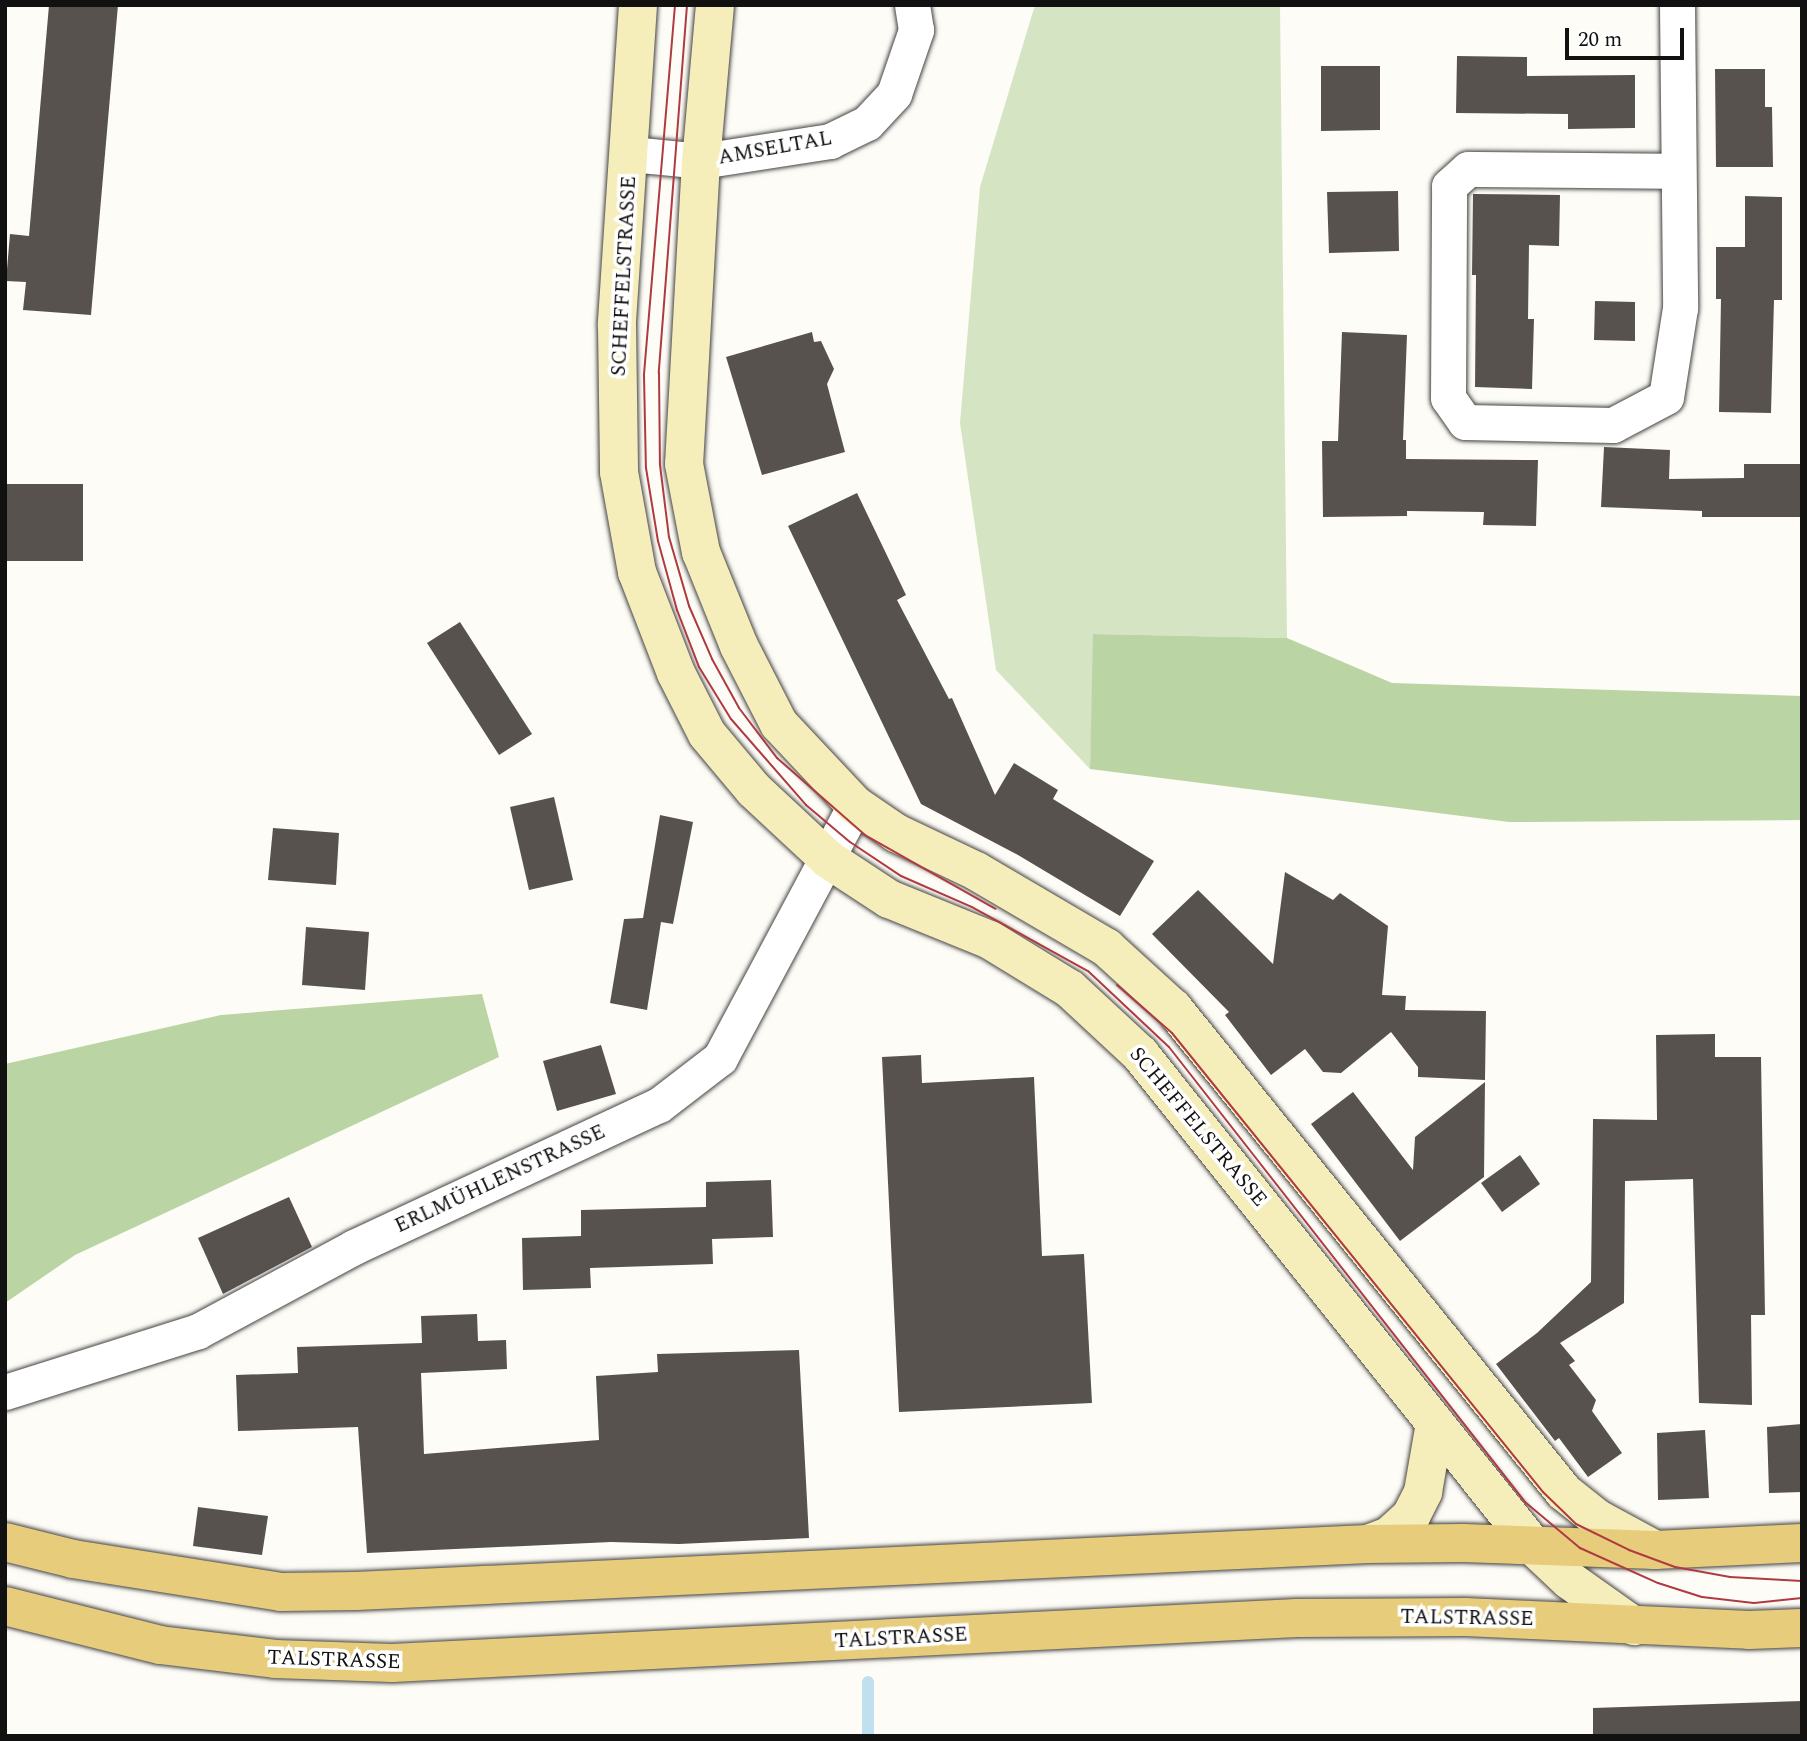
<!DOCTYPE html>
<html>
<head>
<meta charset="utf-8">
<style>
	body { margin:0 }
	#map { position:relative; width:1807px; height:1741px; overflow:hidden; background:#fefcf6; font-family:Spectral,serif }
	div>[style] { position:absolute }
	.green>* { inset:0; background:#d5e5c3 }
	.forest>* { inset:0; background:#bad4a4 }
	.stream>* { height:12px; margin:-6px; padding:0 6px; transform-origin:6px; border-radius:6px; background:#c0dfef }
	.building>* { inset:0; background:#58524f }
	.roads { filter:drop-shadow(0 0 2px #444) drop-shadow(0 0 2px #444) }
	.street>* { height:35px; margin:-17.5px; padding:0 17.5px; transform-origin:17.5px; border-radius:17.5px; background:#fff }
	.secondary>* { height:38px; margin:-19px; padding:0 19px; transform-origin:19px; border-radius:19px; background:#f5eeba }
	.primary>* { height:38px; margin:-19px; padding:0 19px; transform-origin:19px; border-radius:19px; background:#e7cc7c }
	.tram>* { height:2px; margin:-1px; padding:0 1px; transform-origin:1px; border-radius:1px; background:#b03a41 }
	span { translate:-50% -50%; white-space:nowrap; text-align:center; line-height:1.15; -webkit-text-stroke:7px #fff; paint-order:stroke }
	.street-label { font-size:21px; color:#111 }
	.frame { position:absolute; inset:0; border:7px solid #111; pointer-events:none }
	.scale { position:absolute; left:1565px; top:28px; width:119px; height:32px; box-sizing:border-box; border:4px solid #111; border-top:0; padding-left:9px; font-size:21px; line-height:24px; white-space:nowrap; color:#111; -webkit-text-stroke:5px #fff; paint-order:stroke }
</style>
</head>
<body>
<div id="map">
	<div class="green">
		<i style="clip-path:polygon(1035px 5px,1280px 5px,1287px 638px,1094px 634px,1090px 769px,996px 670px,960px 423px,980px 187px)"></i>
	</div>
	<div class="forest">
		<i style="clip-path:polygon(1093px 634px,1287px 638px,1392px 683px,1802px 696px,1802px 820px,1509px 822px,1090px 769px)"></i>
		<i style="clip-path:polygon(482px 994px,499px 1057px,75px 1255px,5px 1303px,5px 1064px,221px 1015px)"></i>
	</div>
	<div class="stream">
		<i style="left:868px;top:1736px;width:54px;rotate:-90deg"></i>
	</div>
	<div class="building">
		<i style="clip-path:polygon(49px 5px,118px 5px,91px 315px,23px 310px,26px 282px,6px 281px,10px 234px,29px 236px)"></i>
		<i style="clip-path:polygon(1457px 56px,1527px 57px,1527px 76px,1635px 75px,1635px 128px,1568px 129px,1568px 114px,1456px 113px)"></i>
		<i style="clip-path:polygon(1321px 66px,1380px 66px,1380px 130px,1321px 131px)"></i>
		<i style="clip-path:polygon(1715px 69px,1765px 69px,1765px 107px,1772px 107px,1773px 167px,1716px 167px)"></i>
		<i style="clip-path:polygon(1398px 191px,1399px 251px,1329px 253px,1327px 192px)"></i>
		<i style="clip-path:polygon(1473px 194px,1560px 195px,1559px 246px,1529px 245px,1528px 319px,1534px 319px,1532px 389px,1475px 387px,1476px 275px,1472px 275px)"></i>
		<i style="clip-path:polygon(1745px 196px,1782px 197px,1782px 300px,1774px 300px,1771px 413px,1719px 412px,1721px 299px,1716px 299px,1716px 247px,1745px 247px)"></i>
		<i style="clip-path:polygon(1595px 301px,1635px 302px,1635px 341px,1594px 340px)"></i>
		<i style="clip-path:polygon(812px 332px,814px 342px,821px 341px,834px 369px,827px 384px,845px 452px,762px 475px,726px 357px)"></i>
		<i style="clip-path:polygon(1342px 332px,1407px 335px,1403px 440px,1406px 440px,1406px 459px,1538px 460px,1536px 526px,1483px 525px,1484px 512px,1407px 511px,1407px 516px,1323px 517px,1322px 441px,1338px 441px)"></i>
		<i style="clip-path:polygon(1604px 447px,1670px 450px,1669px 479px,1744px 478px,1744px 464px,1802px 464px,1802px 517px,1702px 517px,1702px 511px,1601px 507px)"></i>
		<i style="clip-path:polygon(5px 484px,83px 484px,83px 561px,5px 561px)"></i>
		<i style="clip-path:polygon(857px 493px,906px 595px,897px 600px,949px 699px,952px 698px,995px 795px,1014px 763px,1058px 790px,1053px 799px,1154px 861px,1120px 916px,1018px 855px,921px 804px,788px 526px)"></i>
		<i style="clip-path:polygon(460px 622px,532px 734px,499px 755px,427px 643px)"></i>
		<i style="clip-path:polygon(554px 797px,573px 880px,529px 890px,510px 807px)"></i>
		<i style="clip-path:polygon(660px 815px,693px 822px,673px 924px,661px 922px,647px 1010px,610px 1003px,624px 919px,643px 918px)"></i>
		<i style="clip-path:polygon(273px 828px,339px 833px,336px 885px,268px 880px)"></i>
		<i style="clip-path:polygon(1285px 872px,1333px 900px,1340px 893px,1388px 926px,1382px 995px,1406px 996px,1405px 1010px,1486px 1011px,1485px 1080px,1418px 1077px,1418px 1067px,1391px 1032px,1341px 1073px,1323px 1072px,1305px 1049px,1271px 1075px,1225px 1015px,1229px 1012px,1152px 934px,1198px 890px,1273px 964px)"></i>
		<i style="clip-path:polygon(306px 927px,369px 932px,365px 990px,302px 985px)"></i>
		<i style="clip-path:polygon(1715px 1034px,1715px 1057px,1761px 1057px,1765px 1315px,1751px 1315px,1752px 1405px,1699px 1403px,1693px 1179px,1625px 1181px,1624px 1303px,1560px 1343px,1575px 1361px,1569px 1365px,1596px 1400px,1592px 1411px,1622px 1453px,1588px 1477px,1559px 1438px,1555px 1441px,1496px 1364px,1537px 1333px,1591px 1282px,1593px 1119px,1657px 1120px,1656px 1035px)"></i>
		<i style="clip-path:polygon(601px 1045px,616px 1094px,557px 1111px,543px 1061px)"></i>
		<i style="clip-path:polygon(921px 1055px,922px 1083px,1034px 1077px,1042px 1256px,1084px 1254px,1092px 1403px,899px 1412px,882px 1057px)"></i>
		<i style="clip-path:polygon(1485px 1082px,1484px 1177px,1400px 1241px,1311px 1124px,1353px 1092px,1413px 1170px,1415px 1137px)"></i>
		<i style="clip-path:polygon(1520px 1155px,1540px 1184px,1502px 1212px,1481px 1183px)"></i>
		<i style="clip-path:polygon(771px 1180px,773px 1237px,712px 1239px,713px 1264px,590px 1268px,591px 1288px,523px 1290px,522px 1238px,581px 1236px,581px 1210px,706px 1207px,706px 1182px)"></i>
		<i style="clip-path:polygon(289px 1197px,312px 1247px,223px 1294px,198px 1238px)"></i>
		<i style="clip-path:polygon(477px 1314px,478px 1341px,506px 1340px,507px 1369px,421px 1373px,424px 1454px,599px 1440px,596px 1376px,658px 1372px,657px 1354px,799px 1350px,809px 1538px,679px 1544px,611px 1542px,367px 1553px,358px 1427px,238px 1431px,236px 1375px,298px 1373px,297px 1347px,422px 1343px,421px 1316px)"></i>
		<i style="clip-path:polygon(1802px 1424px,1802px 1492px,1769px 1493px,1767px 1427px)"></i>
		<i style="clip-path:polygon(1705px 1430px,1709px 1498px,1658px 1500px,1657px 1433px)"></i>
		<i style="clip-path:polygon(198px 1507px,268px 1516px,262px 1555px,193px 1546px)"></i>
		<i style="clip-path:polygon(1802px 1701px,1802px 1736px,1593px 1736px,1593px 1708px)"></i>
	</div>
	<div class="roads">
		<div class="street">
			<i style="left:1677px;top:5px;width:303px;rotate:89.4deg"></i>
			<i style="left:1680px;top:308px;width:90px;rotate:98.9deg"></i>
			<i style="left:1666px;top:397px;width:60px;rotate:152.2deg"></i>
			<i style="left:1613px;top:425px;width:148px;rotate:-178.8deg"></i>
			<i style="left:1465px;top:422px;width:29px;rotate:-125deg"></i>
			<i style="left:1448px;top:398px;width:212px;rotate:-89.7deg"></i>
			<i style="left:1449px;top:186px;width:25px;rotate:-42deg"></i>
			<i style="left:1468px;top:169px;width:210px;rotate:0.5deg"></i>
			<i style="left:631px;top:154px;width:70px;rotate:5.7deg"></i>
			<i style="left:701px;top:161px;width:131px;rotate:-8.8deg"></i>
			<i style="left:830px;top:141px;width:41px;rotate:-25.9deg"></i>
			<i style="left:867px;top:123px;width:40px;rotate:-47deg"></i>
			<i style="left:894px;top:94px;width:68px;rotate:-71deg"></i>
			<i style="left:916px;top:30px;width:25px;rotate:-99deg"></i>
			<i style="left:5px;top:1392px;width:202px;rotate:-17.5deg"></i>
			<i style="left:198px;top:1331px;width:177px;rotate:-28.3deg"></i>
			<i style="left:354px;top:1247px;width:336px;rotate:-25deg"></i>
			<i style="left:659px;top:1105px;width:77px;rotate:-37.6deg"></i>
			<i style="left:720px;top:1058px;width:287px;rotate:-61.9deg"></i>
		</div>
		<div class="secondary">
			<i style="left:638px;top:5px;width:321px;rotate:93.8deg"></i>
			<i style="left:617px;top:325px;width:147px;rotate:89.2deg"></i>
			<i style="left:619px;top:472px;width:102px;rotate:79.8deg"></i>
			<i style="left:637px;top:572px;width:108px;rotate:68.9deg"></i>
			<i style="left:676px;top:673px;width:68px;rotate:63.1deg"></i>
			<i style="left:707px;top:734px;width:73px;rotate:50deg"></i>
			<i style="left:754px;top:790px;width:101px;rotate:43deg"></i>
			<i style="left:828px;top:859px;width:73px;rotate:33.3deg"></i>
			<i style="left:889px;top:899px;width:109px;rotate:22.1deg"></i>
			<i style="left:990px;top:940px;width:94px;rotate:31.5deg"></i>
			<i style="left:1070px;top:989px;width:96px;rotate:42.9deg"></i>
			<i style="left:1140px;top:1054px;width:631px;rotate:51.37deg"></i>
			<i style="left:1534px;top:1547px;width:48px;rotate:43.3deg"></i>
			<i style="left:1569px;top:1580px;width:80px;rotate:35.3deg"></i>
			<i style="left:715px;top:5px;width:157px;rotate:95.1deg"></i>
			<i style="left:701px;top:161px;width:303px;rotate:93.2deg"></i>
			<i style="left:684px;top:464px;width:90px;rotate:79.1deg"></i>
			<i style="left:701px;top:552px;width:101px;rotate:68deg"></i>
			<i style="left:739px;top:646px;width:88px;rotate:62.9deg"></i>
			<i style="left:779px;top:724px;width:111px;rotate:46.8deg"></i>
			<i style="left:855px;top:805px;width:50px;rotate:34.3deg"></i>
			<i style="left:896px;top:833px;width:89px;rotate:25.4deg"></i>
			<i style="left:976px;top:871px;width:152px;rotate:30.4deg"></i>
			<i style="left:1107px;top:948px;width:89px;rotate:42.3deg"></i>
			<i style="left:1173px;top:1008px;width:622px;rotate:51.07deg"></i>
			<i style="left:1564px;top:1492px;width:43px;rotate:38.5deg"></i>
			<i style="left:1598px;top:1519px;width:65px;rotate:28.5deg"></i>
			<i style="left:1368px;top:1544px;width:22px;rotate:-21deg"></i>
			<i style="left:1389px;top:1536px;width:30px;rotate:-42deg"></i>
			<i style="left:1411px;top:1516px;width:27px;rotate:-63deg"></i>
			<i style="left:1423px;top:1492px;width:70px;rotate:-80.1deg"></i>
		</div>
		<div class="primary">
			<i style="left:5px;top:1542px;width:70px;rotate:14deg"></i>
			<i style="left:73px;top:1559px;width:211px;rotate:9deg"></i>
			<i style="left:281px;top:1592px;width:75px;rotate:-0.8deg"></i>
			<i style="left:356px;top:1591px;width:1013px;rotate:-2.66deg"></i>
			<i style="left:1368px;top:1544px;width:95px;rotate:-0.6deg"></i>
			<i style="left:1463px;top:1543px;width:192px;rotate:2.1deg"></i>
			<i style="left:1655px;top:1550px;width:147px;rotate:-2.7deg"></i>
			<i style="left:5px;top:1606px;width:160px;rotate:14.1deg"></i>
			<i style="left:160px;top:1645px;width:116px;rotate:6.9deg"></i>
			<i style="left:275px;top:1659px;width:117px;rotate:2deg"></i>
			<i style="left:392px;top:1663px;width:906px;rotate:-2.85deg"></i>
			<i style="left:1297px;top:1618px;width:168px;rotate:-0.3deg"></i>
			<i style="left:1465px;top:1617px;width:284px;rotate:2.6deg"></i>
			<i style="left:1749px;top:1630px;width:53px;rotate:-2.2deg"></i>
		</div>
	</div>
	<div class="tram">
		<i style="left:675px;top:5px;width:372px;rotate:94.8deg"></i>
		<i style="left:644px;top:376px;width:92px;rotate:88.8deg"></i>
		<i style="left:646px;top:468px;width:74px;rotate:80.7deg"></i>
		<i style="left:658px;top:541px;width:72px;rotate:74.6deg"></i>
		<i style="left:677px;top:610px;width:61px;rotate:68.9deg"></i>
		<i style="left:699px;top:667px;width:61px;rotate:58.4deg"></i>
		<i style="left:731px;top:719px;width:114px;rotate:48.9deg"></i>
		<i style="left:806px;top:805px;width:57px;rotate:40.1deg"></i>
		<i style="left:850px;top:842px;width:61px;rotate:33.7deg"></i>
		<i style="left:901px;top:876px;width:77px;rotate:23.6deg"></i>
		<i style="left:972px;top:907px;width:132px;rotate:28.9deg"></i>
		<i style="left:1088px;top:971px;width:111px;rotate:43.2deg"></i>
		<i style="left:1169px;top:1047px;width:578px;rotate:51.96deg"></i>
		<i style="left:1525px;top:1502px;width:72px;rotate:39.9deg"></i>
		<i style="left:1580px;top:1548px;width:85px;rotate:24.2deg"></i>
		<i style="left:1658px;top:1583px;width:46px;rotate:17.7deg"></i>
		<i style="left:1702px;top:1597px;width:52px;rotate:6.6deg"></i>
		<i style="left:1754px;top:1603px;width:48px;rotate:-5.9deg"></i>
		<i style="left:687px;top:5px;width:369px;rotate:94.4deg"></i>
		<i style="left:659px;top:373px;width:92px;rotate:89.4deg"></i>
		<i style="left:660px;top:465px;width:73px;rotate:82.9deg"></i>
		<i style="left:669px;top:537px;width:72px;rotate:73.8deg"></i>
		<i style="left:689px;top:606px;width:58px;rotate:66.5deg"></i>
		<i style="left:712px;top:659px;width:56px;rotate:61.1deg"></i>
		<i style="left:739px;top:708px;width:63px;rotate:52.8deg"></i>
		<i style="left:777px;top:758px;width:117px;rotate:41.2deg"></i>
		<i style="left:865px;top:835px;width:150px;rotate:29.5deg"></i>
		<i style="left:1117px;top:985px;width:73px;rotate:41.1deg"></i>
		<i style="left:1172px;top:1033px;width:590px;rotate:51.05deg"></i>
		<i style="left:1543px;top:1492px;width:46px;rotate:44.1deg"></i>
		<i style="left:1576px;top:1524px;width:59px;rotate:26.1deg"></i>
		<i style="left:1629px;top:1550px;width:49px;rotate:20.3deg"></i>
		<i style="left:1675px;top:1567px;width:56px;rotate:10.3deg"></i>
		<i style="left:1730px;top:1577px;width:72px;rotate:3.2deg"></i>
	</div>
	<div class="street-label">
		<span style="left:775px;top:148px;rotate:-10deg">AMSELTAL</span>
		<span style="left:624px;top:276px;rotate:-87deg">SCHEFFELSTRASSE</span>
		<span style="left:1198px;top:1127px;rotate:50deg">SCHEFFELSTRASSE</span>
		<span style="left:500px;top:1179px;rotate:-25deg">ERLMÜHLENSTRASSE</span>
		<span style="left:1467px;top:1618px;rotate:1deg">TALSTRASSE</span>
		<span style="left:901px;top:1638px;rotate:-3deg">TALSTRASSE</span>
		<span style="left:334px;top:1660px;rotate:2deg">TALSTRASSE</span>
	</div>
	<div class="frame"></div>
	<div class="scale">20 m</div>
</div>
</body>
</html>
